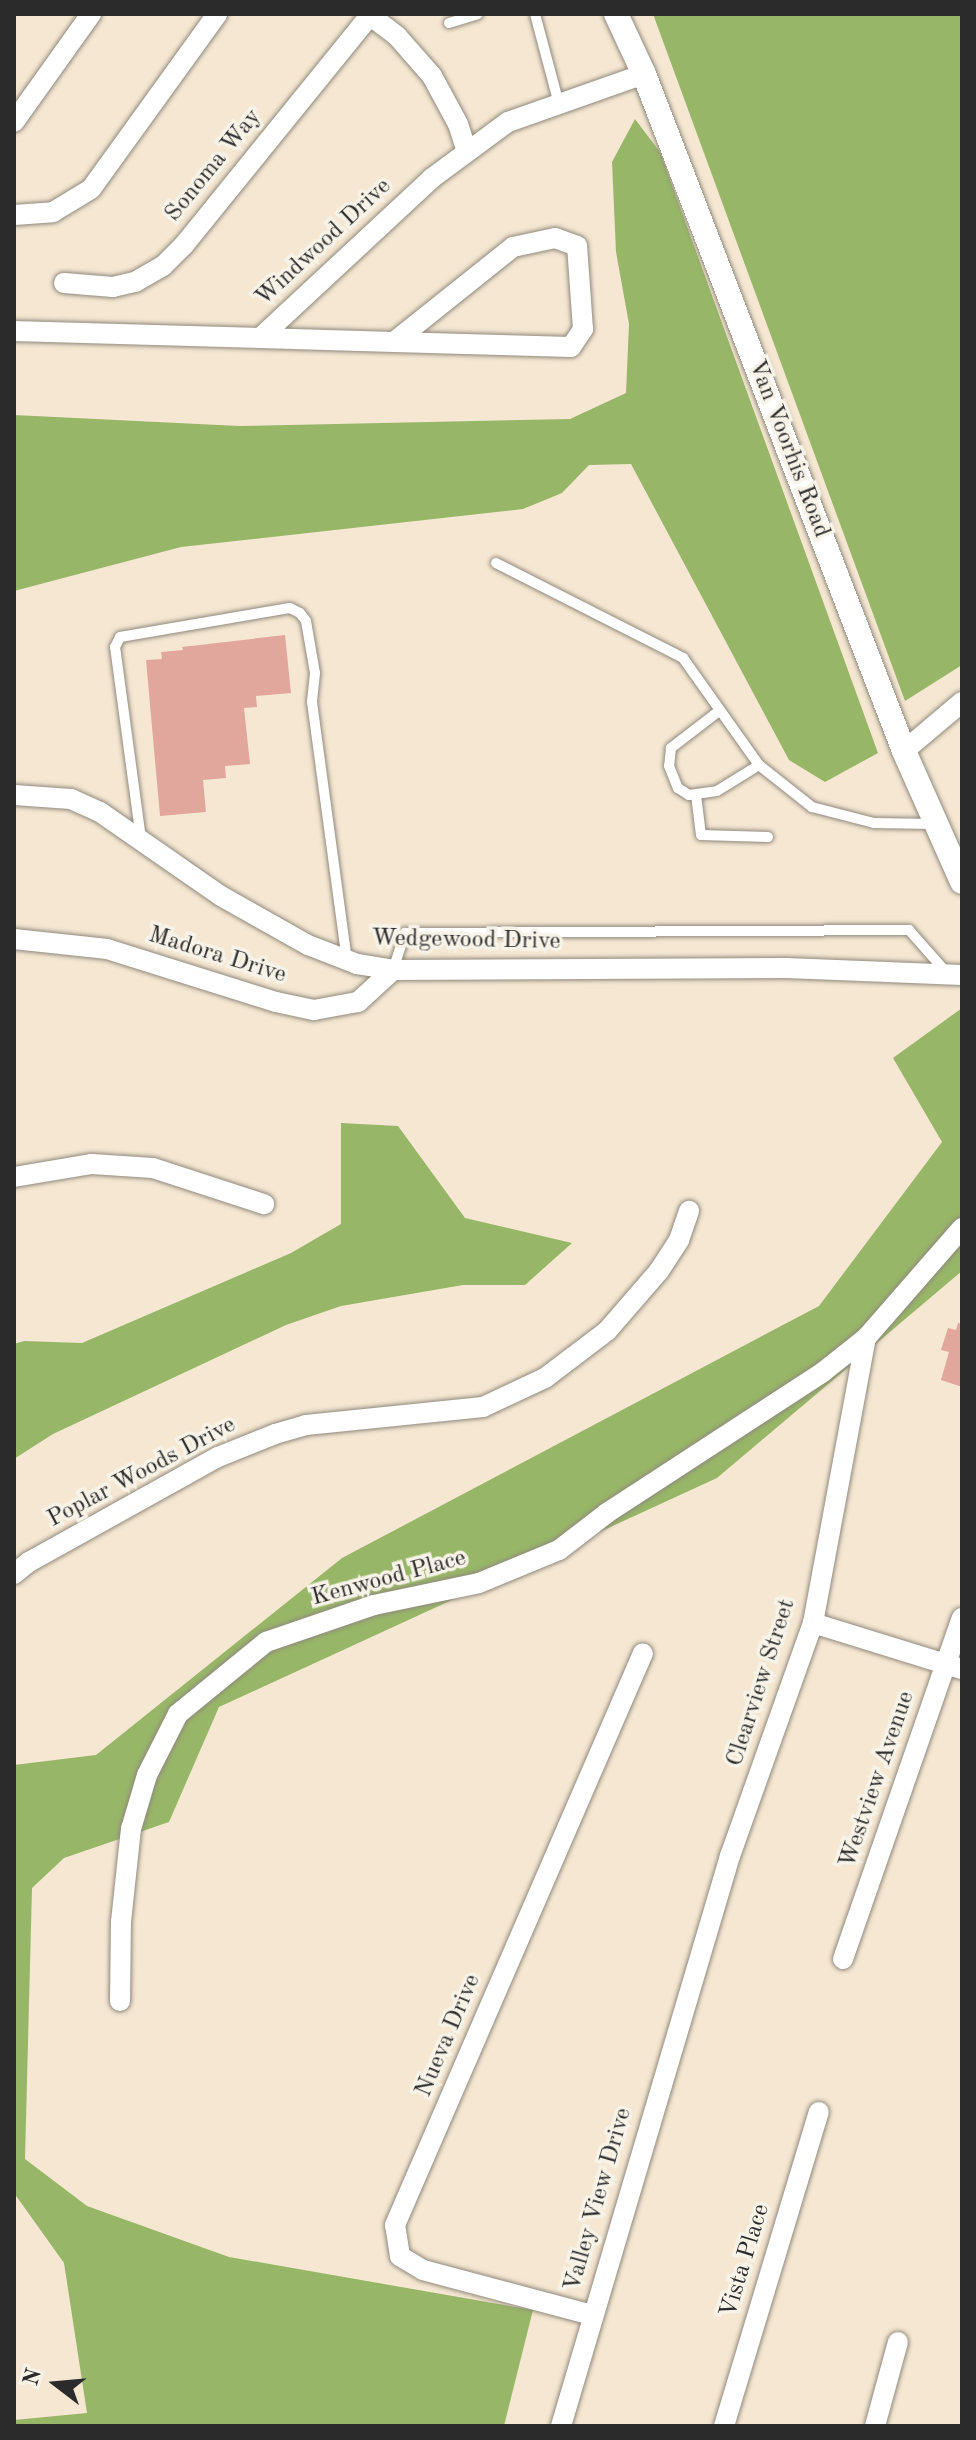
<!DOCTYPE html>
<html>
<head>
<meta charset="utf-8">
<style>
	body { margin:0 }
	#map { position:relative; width:976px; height:2440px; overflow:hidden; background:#f5e7d2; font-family:"Old Standard TT",serif }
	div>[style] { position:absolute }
	.forest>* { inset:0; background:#98b668 }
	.building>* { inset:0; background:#e1a69c }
	.roads { filter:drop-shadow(0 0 2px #90897e) drop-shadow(0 0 2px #90897e) }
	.service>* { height:10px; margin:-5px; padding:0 5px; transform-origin:5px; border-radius:5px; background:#fff }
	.minor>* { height:20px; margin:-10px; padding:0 10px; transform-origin:10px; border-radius:10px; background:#fff }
	.tertiary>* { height:24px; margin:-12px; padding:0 12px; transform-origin:12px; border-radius:12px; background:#fff }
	span { translate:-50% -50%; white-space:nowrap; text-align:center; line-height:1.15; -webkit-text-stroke:7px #f7f3e8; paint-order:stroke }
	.street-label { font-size:24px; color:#2b2b2b }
	.frame { position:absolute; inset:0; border:16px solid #2b2b2b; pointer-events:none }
	.north { position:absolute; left:16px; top:2344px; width:80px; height:80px; -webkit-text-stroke:6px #f7f3e8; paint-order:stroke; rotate:286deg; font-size:22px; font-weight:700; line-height:32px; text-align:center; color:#2b2b2b }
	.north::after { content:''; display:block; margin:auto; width:28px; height:36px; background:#2b2b2b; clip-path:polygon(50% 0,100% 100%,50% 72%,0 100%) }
</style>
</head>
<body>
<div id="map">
	<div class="forest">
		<i style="clip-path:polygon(653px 14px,962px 14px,962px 665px,905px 701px)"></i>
		<i style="clip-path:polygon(635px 119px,660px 152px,878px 753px,825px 782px,789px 760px,631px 464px,589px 465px,562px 493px,523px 509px,181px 547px,14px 591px,14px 415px,239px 426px,570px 419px,626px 393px,629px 324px,616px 252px,612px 162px)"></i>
		<i style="clip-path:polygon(962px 1008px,962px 1271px,717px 1478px,219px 1707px,169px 1822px,64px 1858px,32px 1888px,25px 2159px,87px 2206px,229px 2257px,533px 2310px,504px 2426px,14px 2426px,14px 2420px,87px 2413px,64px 2263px,14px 2193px,14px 1765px,96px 1755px,342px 1558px,819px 1306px,942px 1142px,893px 1058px)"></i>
		<i style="clip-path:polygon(341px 1123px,398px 1126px,465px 1218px,572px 1243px,525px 1285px,463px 1285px,341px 1306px,286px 1325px,53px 1434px,14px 1459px,14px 1344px,24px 1341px,82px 1343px,291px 1253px,341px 1224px)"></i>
	</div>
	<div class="building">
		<i style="clip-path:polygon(285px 635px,291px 693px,256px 696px,257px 707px,244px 708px,250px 764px,225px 766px,226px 778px,203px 780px,206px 812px,160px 816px,146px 660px,162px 659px,161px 652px,183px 650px,182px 647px)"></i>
		<i style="clip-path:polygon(958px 1323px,962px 1324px,962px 1387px,941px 1380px,949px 1352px,941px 1350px,948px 1328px,956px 1330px)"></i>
	</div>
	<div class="roads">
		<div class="service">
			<i style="left:535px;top:14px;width:93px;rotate:75.1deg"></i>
			<i style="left:449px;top:23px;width:30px;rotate:-17deg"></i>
			<i style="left:496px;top:563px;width:210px;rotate:26.9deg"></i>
			<i style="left:683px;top:658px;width:131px;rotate:54.6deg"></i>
			<i style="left:759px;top:765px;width:68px;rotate:38.4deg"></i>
			<i style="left:812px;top:807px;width:64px;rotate:14.5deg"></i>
			<i style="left:874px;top:823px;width:60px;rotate:1deg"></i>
			<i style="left:719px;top:711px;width:61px;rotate:142.4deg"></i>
			<i style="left:671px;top:748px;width:18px;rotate:96deg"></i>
			<i style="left:669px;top:766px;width:24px;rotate:68deg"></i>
			<i style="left:678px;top:788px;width:13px;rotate:32deg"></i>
			<i style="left:689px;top:795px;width:28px;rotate:-8deg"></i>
			<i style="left:717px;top:791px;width:49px;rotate:-31.8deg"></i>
			<i style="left:696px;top:795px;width:40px;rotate:82.9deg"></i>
			<i style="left:701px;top:835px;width:67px;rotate:1.7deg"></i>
			<i style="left:141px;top:839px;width:194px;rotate:-97.7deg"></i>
			<i style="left:115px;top:647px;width:11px;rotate:-63deg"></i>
			<i style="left:120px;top:637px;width:172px;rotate:-9.7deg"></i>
			<i style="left:290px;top:608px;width:11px;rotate:27deg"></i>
			<i style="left:300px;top:613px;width:10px;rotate:53deg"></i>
			<i style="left:306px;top:621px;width:53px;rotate:80.2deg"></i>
			<i style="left:315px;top:673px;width:29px;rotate:96deg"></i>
			<i style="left:312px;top:702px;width:260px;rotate:82.3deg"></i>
			<i style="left:393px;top:970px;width:39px;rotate:-72deg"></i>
			<i style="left:405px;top:933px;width:504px;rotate:-0.34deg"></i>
			<i style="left:909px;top:930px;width:56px;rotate:48.6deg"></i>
		</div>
		<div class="minor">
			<i style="left:368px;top:14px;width:36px;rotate:37deg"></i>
			<i style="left:397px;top:36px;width:53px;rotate:48.8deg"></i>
			<i style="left:432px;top:76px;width:55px;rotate:61.6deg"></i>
			<i style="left:458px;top:124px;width:29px;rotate:72deg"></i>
			<i style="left:14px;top:122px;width:133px;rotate:-54.5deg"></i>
			<i style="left:14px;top:215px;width:39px;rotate:-4deg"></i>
			<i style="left:53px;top:212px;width:44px;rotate:-31.2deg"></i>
			<i style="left:91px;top:189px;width:216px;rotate:-54.2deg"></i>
			<i style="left:64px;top:283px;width:49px;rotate:4.7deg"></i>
			<i style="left:113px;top:287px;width:23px;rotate:-13deg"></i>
			<i style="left:135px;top:282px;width:32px;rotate:-30deg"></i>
			<i style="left:163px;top:266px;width:30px;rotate:-45deg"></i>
			<i style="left:184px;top:245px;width:296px;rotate:-51deg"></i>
			<i style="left:14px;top:331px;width:246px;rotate:1.6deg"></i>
			<i style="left:260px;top:338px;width:235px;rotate:-42.9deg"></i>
			<i style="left:432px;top:178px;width:94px;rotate:-36.4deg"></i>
			<i style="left:508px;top:122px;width:144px;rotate:-19.4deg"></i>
			<i style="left:260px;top:338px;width:134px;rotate:1.7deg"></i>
			<i style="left:394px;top:342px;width:177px;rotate:1.6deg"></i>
			<i style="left:571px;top:347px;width:22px;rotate:-56deg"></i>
			<i style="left:583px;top:329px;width:83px;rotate:-94.1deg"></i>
			<i style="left:577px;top:246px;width:23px;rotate:-160deg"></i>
			<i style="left:555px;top:238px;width:43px;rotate:167.9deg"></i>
			<i style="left:513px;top:247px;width:152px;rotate:141.4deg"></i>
			<i style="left:904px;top:751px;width:76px;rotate:-40.2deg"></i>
			<i style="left:14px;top:795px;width:57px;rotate:4deg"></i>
			<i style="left:71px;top:799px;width:32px;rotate:24deg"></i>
			<i style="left:100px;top:812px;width:147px;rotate:34.8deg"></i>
			<i style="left:221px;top:896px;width:100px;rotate:29.4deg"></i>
			<i style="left:308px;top:945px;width:53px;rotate:21.2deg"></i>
			<i style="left:357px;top:964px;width:36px;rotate:9deg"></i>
			<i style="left:393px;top:970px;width:393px;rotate:-0.3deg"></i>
			<i style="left:786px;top:968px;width:176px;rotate:2.3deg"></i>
			<i style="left:14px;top:939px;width:94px;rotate:6.1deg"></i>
			<i style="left:107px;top:949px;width:177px;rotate:17.4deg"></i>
			<i style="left:276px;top:1002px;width:39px;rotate:12deg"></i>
			<i style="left:314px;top:1010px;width:45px;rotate:-10.3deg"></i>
			<i style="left:358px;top:1002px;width:47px;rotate:-42.4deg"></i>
			<i style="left:14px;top:1177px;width:79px;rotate:-9.5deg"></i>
			<i style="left:92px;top:1164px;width:61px;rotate:3.8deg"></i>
			<i style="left:153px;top:1168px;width:117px;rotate:18deg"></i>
			<i style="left:14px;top:1574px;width:19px;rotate:-39deg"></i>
			<i style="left:29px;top:1562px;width:216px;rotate:-29.1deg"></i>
			<i style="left:218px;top:1457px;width:61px;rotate:-22deg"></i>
			<i style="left:275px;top:1434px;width:32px;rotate:-16deg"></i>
			<i style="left:306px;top:1425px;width:178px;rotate:-5.8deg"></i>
			<i style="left:483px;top:1407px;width:68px;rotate:-25.1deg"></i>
			<i style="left:545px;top:1378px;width:78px;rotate:-37.2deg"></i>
			<i style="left:607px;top:1331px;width:79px;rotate:-49.1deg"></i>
			<i style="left:659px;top:1271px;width:37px;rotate:-57deg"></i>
			<i style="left:679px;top:1240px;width:31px;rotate:-71deg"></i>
			<i style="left:813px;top:1623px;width:156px;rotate:17.2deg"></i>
			<i style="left:843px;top:1959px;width:361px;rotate:-70.8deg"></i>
			<i style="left:120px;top:2001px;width:79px;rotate:-89.3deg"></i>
			<i style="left:121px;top:1922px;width:94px;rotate:-83.9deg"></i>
			<i style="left:131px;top:1829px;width:56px;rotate:-73.5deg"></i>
			<i style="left:147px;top:1775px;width:68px;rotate:-63.1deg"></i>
			<i style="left:178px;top:1714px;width:114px;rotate:-39.3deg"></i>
			<i style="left:266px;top:1642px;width:114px;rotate:-18.9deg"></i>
			<i style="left:374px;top:1605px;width:107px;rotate:-11.8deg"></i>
			<i style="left:479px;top:1583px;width:87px;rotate:-22.4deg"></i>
			<i style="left:559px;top:1550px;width:61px;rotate:-37.6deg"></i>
			<i style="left:607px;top:1513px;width:258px;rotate:-33.1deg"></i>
			<i style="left:823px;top:1372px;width:55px;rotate:-38.3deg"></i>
			<i style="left:866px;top:1338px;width:146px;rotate:-48.9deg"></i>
			<i style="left:592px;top:2315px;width:175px;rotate:-165.1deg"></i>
			<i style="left:423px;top:2270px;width:27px;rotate:-149deg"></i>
			<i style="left:400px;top:2256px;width:31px;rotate:-99deg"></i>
			<i style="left:395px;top:2225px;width:623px;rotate:-66.56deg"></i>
			<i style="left:561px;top:2426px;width:595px;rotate:-73.49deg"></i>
			<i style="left:730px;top:1856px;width:247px;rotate:-70.4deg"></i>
			<i style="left:813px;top:1623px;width:290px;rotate:-79.5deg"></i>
			<i style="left:724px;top:2426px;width:328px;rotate:-73.2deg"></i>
			<i style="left:875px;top:2426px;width:87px;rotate:-74.7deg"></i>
		</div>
		<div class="tertiary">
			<i style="left:616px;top:14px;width:66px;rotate:65deg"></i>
			<i style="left:644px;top:74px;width:725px;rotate:68.99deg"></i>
			<i style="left:904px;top:751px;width:143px;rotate:66.1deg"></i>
		</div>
	</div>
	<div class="street-label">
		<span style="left:214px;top:166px;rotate:-51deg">Sonoma Way</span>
		<span style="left:324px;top:243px;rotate:-43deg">Windwood Drive</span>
		<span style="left:788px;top:449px;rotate:69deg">Van Voorhis Road</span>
		<span style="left:466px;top:941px;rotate:1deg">Wedgewood Drive</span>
		<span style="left:217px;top:956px;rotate:17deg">Madora Drive</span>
		<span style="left:142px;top:1473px;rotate:-28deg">Poplar Woods Drive</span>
		<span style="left:389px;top:1579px;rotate:-15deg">Kenwood Place</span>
		<span style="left:762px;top:1683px;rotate:-72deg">Clearview Street</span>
		<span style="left:878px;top:1780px;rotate:-71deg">Westview Avenue</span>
		<span style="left:449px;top:2036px;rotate:-67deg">Nueva Drive</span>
		<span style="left:599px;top:2200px;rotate:-74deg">Valley View Drive</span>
		<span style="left:746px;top:2261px;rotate:-73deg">Vista Place</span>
	</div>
	<div class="frame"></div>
	<div class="north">N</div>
</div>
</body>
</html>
